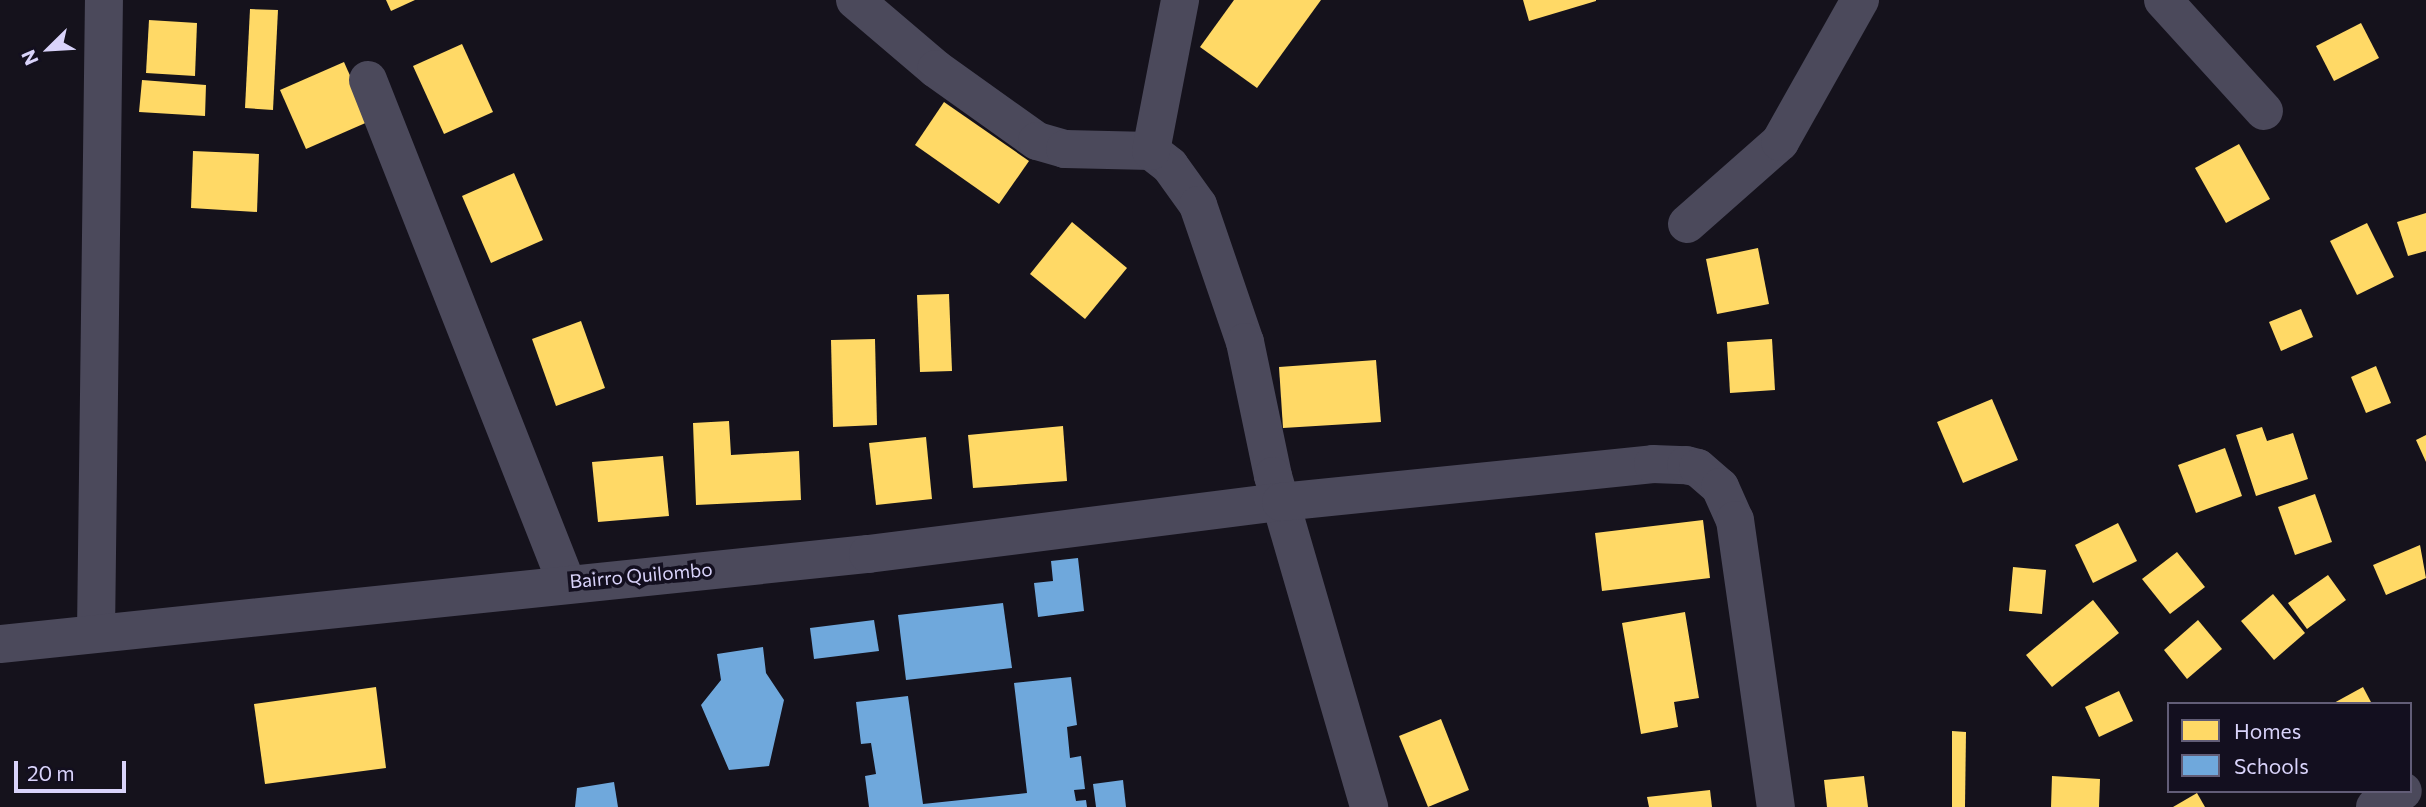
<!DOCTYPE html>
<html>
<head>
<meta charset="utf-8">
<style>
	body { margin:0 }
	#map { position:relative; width:2426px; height:807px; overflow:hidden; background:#15121c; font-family:Commissioner,sans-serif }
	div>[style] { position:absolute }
	.homes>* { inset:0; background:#ffd966 }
	.schools>* { inset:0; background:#6fa8dc }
	.minor>* { height:38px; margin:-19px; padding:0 19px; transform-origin:19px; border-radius:19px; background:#4b495b }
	span { translate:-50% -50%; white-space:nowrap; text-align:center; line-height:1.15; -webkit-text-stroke:7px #130f1f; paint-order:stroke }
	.street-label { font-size:19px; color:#d9d3fa }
	.legend { position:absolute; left:2167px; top:702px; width:245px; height:91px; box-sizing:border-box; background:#130f1f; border:2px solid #625d77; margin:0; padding:9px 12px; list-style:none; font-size:21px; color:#d9d3fa }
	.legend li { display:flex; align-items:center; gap:14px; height:35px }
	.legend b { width:35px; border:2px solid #625d77 }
	.north { position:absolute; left:14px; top:14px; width:70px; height:70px; -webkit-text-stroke:5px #130f1f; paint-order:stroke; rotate:246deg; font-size:19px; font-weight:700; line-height:28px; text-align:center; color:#d9d3fa }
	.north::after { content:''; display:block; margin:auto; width:24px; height:32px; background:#d9d3fa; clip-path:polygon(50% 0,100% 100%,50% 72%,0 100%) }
	.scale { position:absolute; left:14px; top:761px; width:112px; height:32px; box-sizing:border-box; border:4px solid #d9d3fa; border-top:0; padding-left:9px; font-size:21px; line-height:24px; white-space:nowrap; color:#d9d3fa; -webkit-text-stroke:5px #130f1f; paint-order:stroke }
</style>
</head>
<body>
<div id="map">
	<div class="homes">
		<i style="clip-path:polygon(386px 0,415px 0,391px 11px)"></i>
		<i style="clip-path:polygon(1234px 0,1321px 0,1257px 88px,1200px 47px)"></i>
		<i style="clip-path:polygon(1523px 0,1596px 0,1596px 1px,1529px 21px)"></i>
		<i style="clip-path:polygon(250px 9px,278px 10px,273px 110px,245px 108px)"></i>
		<i style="clip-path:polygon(149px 20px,197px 23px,195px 76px,146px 73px)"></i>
		<i style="clip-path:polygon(2361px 23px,2379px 58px,2334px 81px,2316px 46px)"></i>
		<i style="clip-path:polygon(462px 44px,493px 112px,444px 134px,413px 66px)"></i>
		<i style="clip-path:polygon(344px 62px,370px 121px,306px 149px,280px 90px)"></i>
		<i style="clip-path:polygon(142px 80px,206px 85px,205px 116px,139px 112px)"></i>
		<i style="clip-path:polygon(944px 102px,1029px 161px,999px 204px,915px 145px)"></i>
		<i style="clip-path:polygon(2239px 144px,2270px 199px,2226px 223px,2195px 168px)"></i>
		<i style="clip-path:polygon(193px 151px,259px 154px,257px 212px,191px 208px)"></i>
		<i style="clip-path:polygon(514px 173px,543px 240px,491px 263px,462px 196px)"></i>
		<i style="clip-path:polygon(2426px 213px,2426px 251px,2408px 256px,2397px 222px)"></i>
		<i style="clip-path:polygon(1072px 222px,1127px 268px,1085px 319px,1030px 274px)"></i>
		<i style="clip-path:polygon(2367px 223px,2394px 277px,2357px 295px,2330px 241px)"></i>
		<i style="clip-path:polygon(1758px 248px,1769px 304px,1717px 314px,1706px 259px)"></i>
		<i style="clip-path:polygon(949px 294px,952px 371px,920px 372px,917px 295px)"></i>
		<i style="clip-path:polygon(2301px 309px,2313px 337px,2281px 351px,2269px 322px)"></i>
		<i style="clip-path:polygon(581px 321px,605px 388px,556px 406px,532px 339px)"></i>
		<i style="clip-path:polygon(875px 339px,877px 425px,833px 427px,831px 340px)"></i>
		<i style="clip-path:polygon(1772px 339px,1775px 390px,1730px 393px,1727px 342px)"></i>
		<i style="clip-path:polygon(1376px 360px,1381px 422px,1283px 428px,1279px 367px)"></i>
		<i style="clip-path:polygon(2376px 366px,2391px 403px,2366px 413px,2351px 377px)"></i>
		<i style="clip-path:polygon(1992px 399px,2018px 460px,1963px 483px,1937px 422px)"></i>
		<i style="clip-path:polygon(729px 421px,731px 455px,799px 451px,801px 500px,696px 505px,693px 423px)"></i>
		<i style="clip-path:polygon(1063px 426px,1067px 481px,973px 488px,968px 435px)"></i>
		<i style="clip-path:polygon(2262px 427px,2267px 441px,2293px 433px,2308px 479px,2256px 496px,2236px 435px)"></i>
		<i style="clip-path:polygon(2426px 435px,2426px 462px,2416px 440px)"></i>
		<i style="clip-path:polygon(926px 437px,932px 499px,876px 505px,869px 443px)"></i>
		<i style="clip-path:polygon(2225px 448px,2242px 496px,2196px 513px,2178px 465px)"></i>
		<i style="clip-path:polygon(663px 456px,669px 516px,598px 522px,592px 462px)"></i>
		<i style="clip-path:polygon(2315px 494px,2332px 542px,2295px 555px,2278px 507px)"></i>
		<i style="clip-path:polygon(1703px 520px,1710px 578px,1602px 591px,1595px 533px)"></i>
		<i style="clip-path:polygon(2118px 523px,2137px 561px,2093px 583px,2075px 545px)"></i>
		<i style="clip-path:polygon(2420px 545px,2426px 578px,2386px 595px,2373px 565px)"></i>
		<i style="clip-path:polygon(2177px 552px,2205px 587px,2170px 614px,2142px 579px)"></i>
		<i style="clip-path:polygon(2013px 567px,2046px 570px,2042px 614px,2009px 611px)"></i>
		<i style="clip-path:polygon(2328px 575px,2346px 600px,2307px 629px,2288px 603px)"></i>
		<i style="clip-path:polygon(2273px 594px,2305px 633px,2274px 660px,2241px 621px)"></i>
		<i style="clip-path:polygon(2093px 600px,2119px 633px,2052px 687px,2026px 655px)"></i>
		<i style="clip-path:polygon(1685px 612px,1699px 698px,1674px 702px,1678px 727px,1641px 734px,1622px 623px)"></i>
		<i style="clip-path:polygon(2198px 620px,2222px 649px,2187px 679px,2164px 650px)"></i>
		<i style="clip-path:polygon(376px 687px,386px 768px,265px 784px,254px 704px)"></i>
		<i style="clip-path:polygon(2363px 687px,2372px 704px,2332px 704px)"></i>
		<i style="clip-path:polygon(2119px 691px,2133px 721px,2099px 737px,2085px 707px)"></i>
		<i style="clip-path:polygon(1441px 719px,1469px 790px,1428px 807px,1399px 736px)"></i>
		<i style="clip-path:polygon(1952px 731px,1966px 732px,1965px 807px,1952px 807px)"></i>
		<i style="clip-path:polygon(1864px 776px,1868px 807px,1827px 807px,1824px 780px)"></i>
		<i style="clip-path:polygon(2052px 776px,2100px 779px,2099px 807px,2051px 807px)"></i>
		<i style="clip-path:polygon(1710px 790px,1712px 807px,1649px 807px,1647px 797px)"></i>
		<i style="clip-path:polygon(2197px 793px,2205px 807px,2173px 807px)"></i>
	</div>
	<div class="schools">
		<i style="clip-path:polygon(1078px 558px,1084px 611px,1038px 617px,1034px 583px,1053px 581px,1051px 561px)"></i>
		<i style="clip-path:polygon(1003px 603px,1012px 668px,906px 680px,898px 615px)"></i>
		<i style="clip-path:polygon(874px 620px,879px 651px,814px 659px,810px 628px)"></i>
		<i style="clip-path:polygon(763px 647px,766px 673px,784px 700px,769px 766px,729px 770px,701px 705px,721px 680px,717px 654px)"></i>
		<i style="clip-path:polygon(1071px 677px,1077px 725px,1067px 727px,1070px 758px,1081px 756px,1085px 789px,1074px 790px,1076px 801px,1086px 800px,1087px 807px,869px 807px,865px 776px,876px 774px,871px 743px,861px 744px,856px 702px,908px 696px,923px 804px,1027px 793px,1014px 683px)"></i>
		<i style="clip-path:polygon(1123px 780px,1126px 807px,1096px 807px,1093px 784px)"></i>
		<i style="clip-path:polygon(614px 782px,618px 807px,575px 807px,577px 788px)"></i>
	</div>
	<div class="minor">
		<i style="left:855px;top:0;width:106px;rotate:40.4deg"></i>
		<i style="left:936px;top:69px;width:124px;rotate:35.5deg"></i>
		<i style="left:1037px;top:141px;width:29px;rotate:16deg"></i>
		<i style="left:1065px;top:149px;width:86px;rotate:1.3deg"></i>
		<i style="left:1151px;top:151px;width:24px;rotate:38deg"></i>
		<i style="left:1170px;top:166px;width:48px;rotate:54.3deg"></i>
		<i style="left:1198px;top:205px;width:145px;rotate:71.1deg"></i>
		<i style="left:1245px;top:342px;width:137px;rotate:78.2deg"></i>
		<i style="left:1273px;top:476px;width:345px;rotate:73.8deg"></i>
		<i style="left:2163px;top:0;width:150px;rotate:47.7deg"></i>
		<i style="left:368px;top:80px;width:540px;rotate:68.47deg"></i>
		<i style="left:1151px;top:151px;width:154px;rotate:-79.1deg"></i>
		<i style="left:1687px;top:224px;width:124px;rotate:-41.4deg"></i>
		<i style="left:1780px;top:142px;width:163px;rotate:-60.6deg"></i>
		<i style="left:96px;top:633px;width:633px;rotate:-89.28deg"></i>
		<i style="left:0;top:644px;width:873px;rotate:-5.92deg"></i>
		<i style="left:868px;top:554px;width:416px;rotate:-7.2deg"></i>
		<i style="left:1281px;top:502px;width:374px;rotate:-5.8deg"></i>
		<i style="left:1653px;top:464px;width:33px;rotate:2deg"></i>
		<i style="left:1686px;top:465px;width:12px;rotate:14deg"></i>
		<i style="left:1698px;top:468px;width:29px;rotate:41deg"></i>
		<i style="left:1720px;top:487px;width:36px;rotate:66deg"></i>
		<i style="left:1735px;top:520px;width:290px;rotate:81.9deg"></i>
		<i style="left:2375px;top:807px;width:32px;rotate:-30deg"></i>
	</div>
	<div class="street-label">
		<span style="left:641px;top:575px;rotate:-5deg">Bairro Quilombo</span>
	</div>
	<ul class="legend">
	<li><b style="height:19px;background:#ffd966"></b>Homes</li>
	<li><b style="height:19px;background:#6fa8dc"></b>Schools</li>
	</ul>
	<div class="north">N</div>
	<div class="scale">20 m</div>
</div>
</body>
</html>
